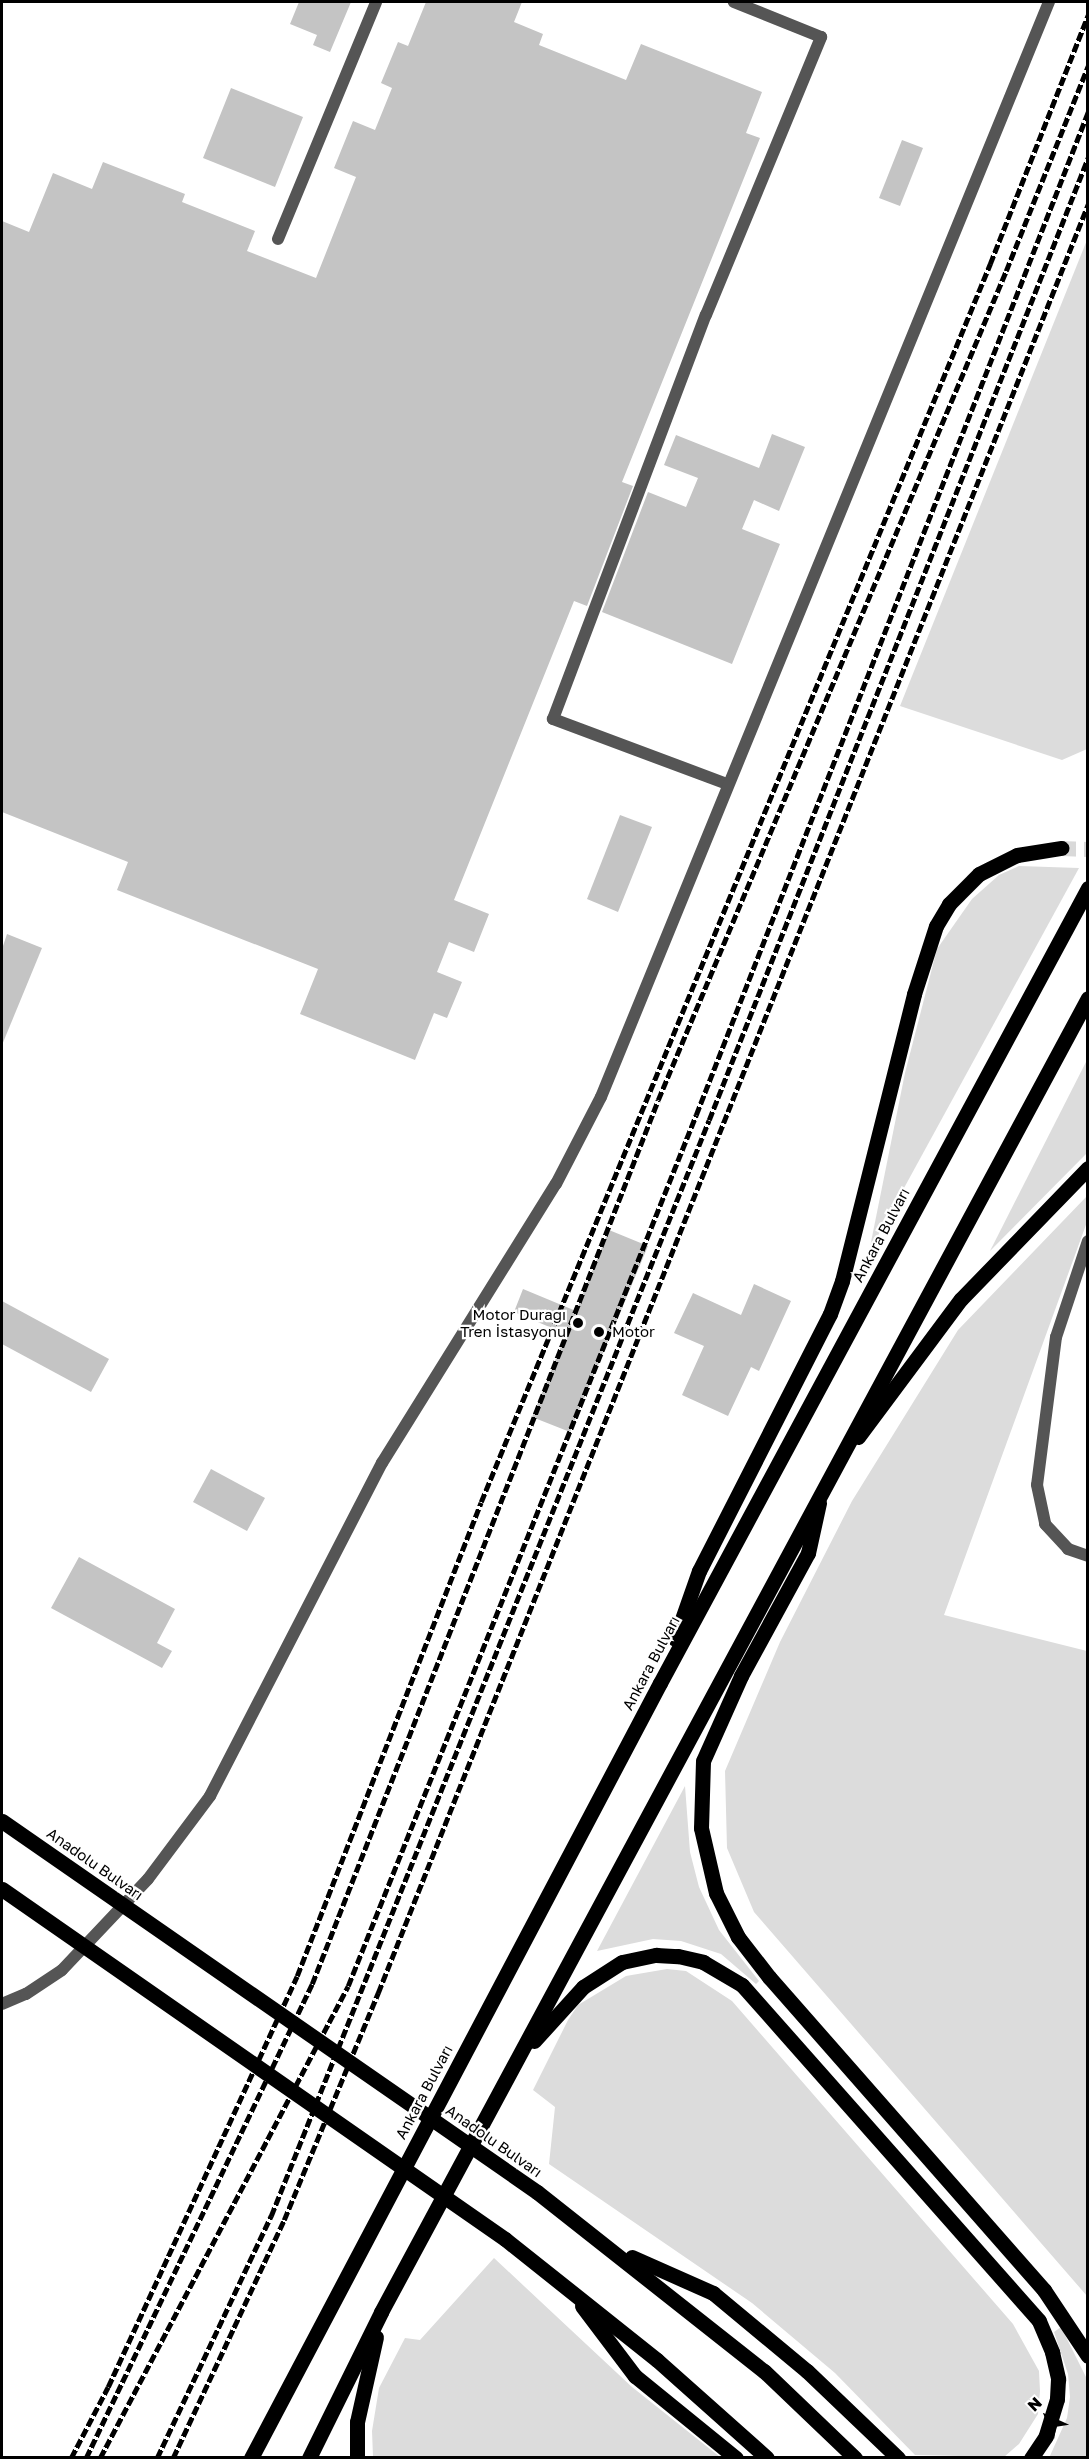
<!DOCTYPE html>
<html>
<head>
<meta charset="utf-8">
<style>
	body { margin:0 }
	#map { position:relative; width:1089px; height:2459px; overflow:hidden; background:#fff; font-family:"Golos Text",sans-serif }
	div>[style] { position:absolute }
	.green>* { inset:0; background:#dcdcdc }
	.building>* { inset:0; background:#c4c4c4 }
	.primary-tunnel>* { height:15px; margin-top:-7.5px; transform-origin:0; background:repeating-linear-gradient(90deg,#d9d9d9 0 15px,transparent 0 23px) }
	.street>* { height:12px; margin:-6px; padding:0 6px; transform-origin:6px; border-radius:6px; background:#555 }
	.primary>* { height:15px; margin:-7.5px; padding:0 7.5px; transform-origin:7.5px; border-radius:7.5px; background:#000 }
	.rail>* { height:4.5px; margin-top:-2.25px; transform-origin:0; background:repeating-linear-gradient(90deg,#000 0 9px,transparent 0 12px) }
	.dots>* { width:16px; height:16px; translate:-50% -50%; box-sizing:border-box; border:3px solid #fff; border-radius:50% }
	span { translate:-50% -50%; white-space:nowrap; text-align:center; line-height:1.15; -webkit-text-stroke:4.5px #fff; paint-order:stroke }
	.street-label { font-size:15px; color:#000 }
	.poi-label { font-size:15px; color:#000 }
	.right { translate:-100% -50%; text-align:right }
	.left { translate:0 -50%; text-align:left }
	.frame { position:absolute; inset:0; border:3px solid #000; pointer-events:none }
	.north { position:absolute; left:1017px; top:2387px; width:60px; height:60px; -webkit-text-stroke:4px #fff; paint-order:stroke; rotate:316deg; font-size:16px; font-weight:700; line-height:24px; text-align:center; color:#000 }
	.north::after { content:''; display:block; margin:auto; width:21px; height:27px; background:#000; clip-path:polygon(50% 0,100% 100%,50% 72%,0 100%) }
</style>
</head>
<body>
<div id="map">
	<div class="green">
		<i style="clip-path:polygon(1087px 240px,1087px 749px,1062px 760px,900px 706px)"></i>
		<i style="clip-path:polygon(1019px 866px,1079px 868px,869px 1252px,905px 1073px,937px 949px,972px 899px,999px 875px)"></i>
		<i style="clip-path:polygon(1087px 1060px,1087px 1153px,990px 1251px)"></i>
		<i style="clip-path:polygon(1087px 1196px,1087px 1222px,944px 1615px,1087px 1651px,1087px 2296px,754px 1912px,727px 1848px,725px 1771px,780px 1642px,852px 1501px,958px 1330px)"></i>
		<i style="clip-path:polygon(685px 1786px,690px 1852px,699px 1887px,719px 1930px,759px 1981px,756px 1984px,721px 1954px,681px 1941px,653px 1939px,597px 1951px)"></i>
		<i style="clip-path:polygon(667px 1969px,686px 1971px,732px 2001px,1013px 2324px,1039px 2371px,1040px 2391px,1038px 2414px,1019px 2444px,1004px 2457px,915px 2455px,835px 2373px,752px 2303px,549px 2164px,555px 2107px,533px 2090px,568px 2020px,578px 2005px,626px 1976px)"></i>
		<i style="clip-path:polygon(494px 2258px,632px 2387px,720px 2457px,373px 2457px,372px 2431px,379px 2388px,405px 2338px,420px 2340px)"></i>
		<i style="clip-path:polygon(1061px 2327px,1087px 2379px,1087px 2457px,1049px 2458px,1067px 2418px,1070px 2397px,1068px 2374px,1054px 2332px)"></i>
	</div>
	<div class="building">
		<i style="clip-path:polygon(299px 2px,351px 2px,330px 52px,313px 45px,317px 35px,290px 24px)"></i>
		<i style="clip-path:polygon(426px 2px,522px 2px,514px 22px,543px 34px,539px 45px,626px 80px,641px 44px,762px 92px,746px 133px,760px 138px,622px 482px,633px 486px,587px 606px,574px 601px,454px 900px,489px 914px,474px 952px,449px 942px,437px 972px,462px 982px,447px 1018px,434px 1013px,415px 1060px,300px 1014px,318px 969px,117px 890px,128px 862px,2px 812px,2px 221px,29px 232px,53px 173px,92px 189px,103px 162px,185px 194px,182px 202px,255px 231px,247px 251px,316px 278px,356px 177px,334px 168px,353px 121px,375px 130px,392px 88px,381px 83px,398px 42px,408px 46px)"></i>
		<i style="clip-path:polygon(231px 88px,303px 117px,275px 187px,203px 158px)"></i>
		<i style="clip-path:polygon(902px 140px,923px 148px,900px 206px,879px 198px)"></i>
		<i style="clip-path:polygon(772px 434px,805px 447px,779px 511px,754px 500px,742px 529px,780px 544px,732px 664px,602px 612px,648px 492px,686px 507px,698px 478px,664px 465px,676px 435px,759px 468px)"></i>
		<i style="clip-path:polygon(620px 815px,652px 827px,618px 912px,587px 899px)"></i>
		<i style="clip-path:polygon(7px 934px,42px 948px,2px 1045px,2px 949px)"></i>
		<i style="clip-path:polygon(609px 1230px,648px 1246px,570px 1432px,532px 1417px,566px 1334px,514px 1312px,523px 1289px,576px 1311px)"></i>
		<i style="clip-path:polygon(754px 1284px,791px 1301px,759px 1371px,751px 1367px,728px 1416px,682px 1395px,704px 1346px,674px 1333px,693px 1293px,741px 1315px)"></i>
		<i style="clip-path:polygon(2px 1301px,109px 1359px,91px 1392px,2px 1344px)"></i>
		<i style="clip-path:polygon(211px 1469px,265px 1498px,247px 1531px,193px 1502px)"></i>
		<i style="clip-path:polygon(79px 1557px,175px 1609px,157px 1643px,172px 1651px,162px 1668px,51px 1608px)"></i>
	</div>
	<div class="primary-tunnel">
		<i style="left:1061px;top:848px;width:27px;rotate:2deg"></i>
	</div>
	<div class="street">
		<i style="left:278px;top:239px;width:256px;rotate:-67.5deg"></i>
		<i style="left:727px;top:784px;width:186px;rotate:-159.5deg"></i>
		<i style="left:553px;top:719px;width:432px;rotate:-69.3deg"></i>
		<i style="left:706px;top:315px;width:301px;rotate:-67.5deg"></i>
		<i style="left:821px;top:37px;width:94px;rotate:-158.1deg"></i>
		<i style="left:1088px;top:1241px;width:101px;rotate:108.4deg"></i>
		<i style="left:1056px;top:1337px;width:149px;rotate:97.3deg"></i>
		<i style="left:1037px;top:1485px;width:40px;rotate:78deg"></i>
		<i style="left:1045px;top:1524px;width:34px;rotate:47deg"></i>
		<i style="left:1068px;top:1549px;width:21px;rotate:19deg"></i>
		<i style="left:2px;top:2004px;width:26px;rotate:-23deg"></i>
		<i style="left:26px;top:1994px;width:43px;rotate:-33.7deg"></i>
		<i style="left:62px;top:1970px;width:125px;rotate:-46.6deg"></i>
		<i style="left:148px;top:1879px;width:104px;rotate:-53.2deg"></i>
		<i style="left:210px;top:1796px;width:375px;rotate:-62.7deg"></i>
		<i style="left:382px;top:1463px;width:329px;rotate:-58.1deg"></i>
		<i style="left:556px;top:1184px;width:98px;rotate:-62.7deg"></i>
		<i style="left:601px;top:1097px;width:1183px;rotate:-67.75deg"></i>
	</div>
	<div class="primary">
		<i style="left:858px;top:1437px;width:172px;rotate:-53.3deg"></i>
		<i style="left:961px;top:1299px;width:182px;rotate:-45.9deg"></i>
		<i style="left:819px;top:1503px;width:51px;rotate:102.4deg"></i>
		<i style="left:808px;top:1553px;width:140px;rotate:118.6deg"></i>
		<i style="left:741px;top:1676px;width:93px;rotate:114.1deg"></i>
		<i style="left:703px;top:1761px;width:67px;rotate:91.7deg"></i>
		<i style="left:701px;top:1828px;width:67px;rotate:77deg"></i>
		<i style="left:716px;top:1893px;width:49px;rotate:63.4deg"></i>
		<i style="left:738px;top:1937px;width:51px;rotate:52.2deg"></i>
		<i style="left:769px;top:1977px;width:417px;rotate:48.7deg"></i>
		<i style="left:1044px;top:2290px;width:79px;rotate:56.3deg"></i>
		<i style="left:675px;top:1639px;width:72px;rotate:-70.6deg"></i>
		<i style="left:699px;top:1571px;width:288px;rotate:-63deg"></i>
		<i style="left:830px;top:1314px;width:35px;rotate:-70deg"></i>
		<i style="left:842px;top:1281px;width:296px;rotate:-75.9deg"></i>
		<i style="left:914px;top:994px;width:71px;rotate:-72.1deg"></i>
		<i style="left:936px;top:926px;width:26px;rotate:-59deg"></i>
		<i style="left:949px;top:904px;width:42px;rotate:-45deg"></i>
		<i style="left:979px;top:874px;width:42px;rotate:-26.6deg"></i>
		<i style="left:1017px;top:855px;width:45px;rotate:-9deg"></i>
		<i style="left:2px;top:1821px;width:651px;rotate:34.74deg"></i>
		<i style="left:537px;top:2192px;width:289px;rotate:38.3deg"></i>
		<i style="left:764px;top:2371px;width:126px;rotate:43.7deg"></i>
		<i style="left:2px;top:1889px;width:613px;rotate:34.83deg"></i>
		<i style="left:505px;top:2239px;width:194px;rotate:38.5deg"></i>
		<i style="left:657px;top:2360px;width:147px;rotate:41.7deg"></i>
		<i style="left:534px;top:2041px;width:73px;rotate:-47.8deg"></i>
		<i style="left:583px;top:1987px;width:46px;rotate:-32.7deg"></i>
		<i style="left:622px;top:1962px;width:35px;rotate:-12deg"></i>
		<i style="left:656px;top:1955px;width:22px;rotate:3deg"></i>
		<i style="left:678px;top:1956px;width:26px;rotate:13deg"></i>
		<i style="left:703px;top:1962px;width:45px;rotate:30.5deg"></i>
		<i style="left:742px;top:1985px;width:448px;rotate:48.5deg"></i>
		<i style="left:1039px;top:2321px;width:34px;rotate:67deg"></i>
		<i style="left:1052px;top:2352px;width:28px;rotate:77deg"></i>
		<i style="left:1058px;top:2379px;width:20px;rotate:93deg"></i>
		<i style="left:1057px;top:2399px;width:39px;rotate:107deg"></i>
		<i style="left:1046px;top:2436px;width:27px;rotate:124deg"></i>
		<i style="left:632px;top:2257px;width:89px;rotate:24deg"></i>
		<i style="left:713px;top:2293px;width:122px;rotate:39.7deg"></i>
		<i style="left:807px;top:2371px;width:126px;rotate:43.7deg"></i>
		<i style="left:582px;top:2306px;width:88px;rotate:52.9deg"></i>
		<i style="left:635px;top:2376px;width:130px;rotate:39.1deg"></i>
		<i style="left:251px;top:2458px;width:876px;rotate:-62.18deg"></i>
		<i style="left:660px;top:1683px;width:903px;rotate:-61.7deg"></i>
		<i style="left:309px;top:2458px;width:163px;rotate:-63.7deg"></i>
		<i style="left:381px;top:2312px;width:1492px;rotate:-61.72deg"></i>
		<i style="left:357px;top:2458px;width:36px;rotate:-90deg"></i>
		<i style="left:357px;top:2422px;width:87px;rotate:-77.4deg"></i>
	</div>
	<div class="rail">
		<i style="left:71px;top:2458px;width:80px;rotate:-62.5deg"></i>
		<i style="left:108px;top:2387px;width:452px;rotate:-65.3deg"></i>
		<i style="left:297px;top:1976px;width:508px;rotate:-68.78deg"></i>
		<i style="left:481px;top:1502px;width:1339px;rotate:-67.65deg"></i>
		<i style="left:990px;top:264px;width:268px;rotate:-68.5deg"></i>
		<i style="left:86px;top:2458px;width:525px;rotate:-64.51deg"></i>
		<i style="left:312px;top:1984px;width:949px;rotate:-68.62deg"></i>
		<i style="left:658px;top:1100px;width:899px;rotate:-67.23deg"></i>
		<i style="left:1006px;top:271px;width:221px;rotate:-68.2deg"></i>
		<i style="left:100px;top:2458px;width:533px;rotate:-62.28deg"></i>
		<i style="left:348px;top:1986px;width:938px;rotate:-68.22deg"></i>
		<i style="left:696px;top:1115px;width:1077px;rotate:-68.65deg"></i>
		<i style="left:157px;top:2458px;width:268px;rotate:-64.8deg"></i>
		<i style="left:271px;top:2216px;width:1180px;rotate:-68.22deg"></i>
		<i style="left:709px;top:1120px;width:1034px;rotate:-68.5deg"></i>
		<i style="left:173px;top:2458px;width:263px;rotate:-65deg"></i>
		<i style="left:284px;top:2220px;width:246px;rotate:-67.5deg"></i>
		<i style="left:378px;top:1993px;width:1925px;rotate:-68.35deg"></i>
	</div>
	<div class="dots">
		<i style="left:578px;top:1323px;background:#000"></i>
		<i style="left:599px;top:1332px;background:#000"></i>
	</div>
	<div class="street-label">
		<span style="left:881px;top:1235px;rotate:-62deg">Ankara Bulvarı</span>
		<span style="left:651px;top:1663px;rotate:-62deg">Ankara Bulvarı</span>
		<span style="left:95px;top:1864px;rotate:35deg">Anadolu Bulvarı</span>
		<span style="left:424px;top:2092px;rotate:-62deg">Ankara Bulvarı</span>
		<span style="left:494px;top:2141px;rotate:35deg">Anadolu Bulvarı</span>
	</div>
	<div class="poi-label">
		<span class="right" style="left:566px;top:1323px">Motor Durağı<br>Tren İstasyonu</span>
		<span class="left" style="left:612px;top:1332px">Motor</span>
	</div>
	<div class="frame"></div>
	<div class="north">N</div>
</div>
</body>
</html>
